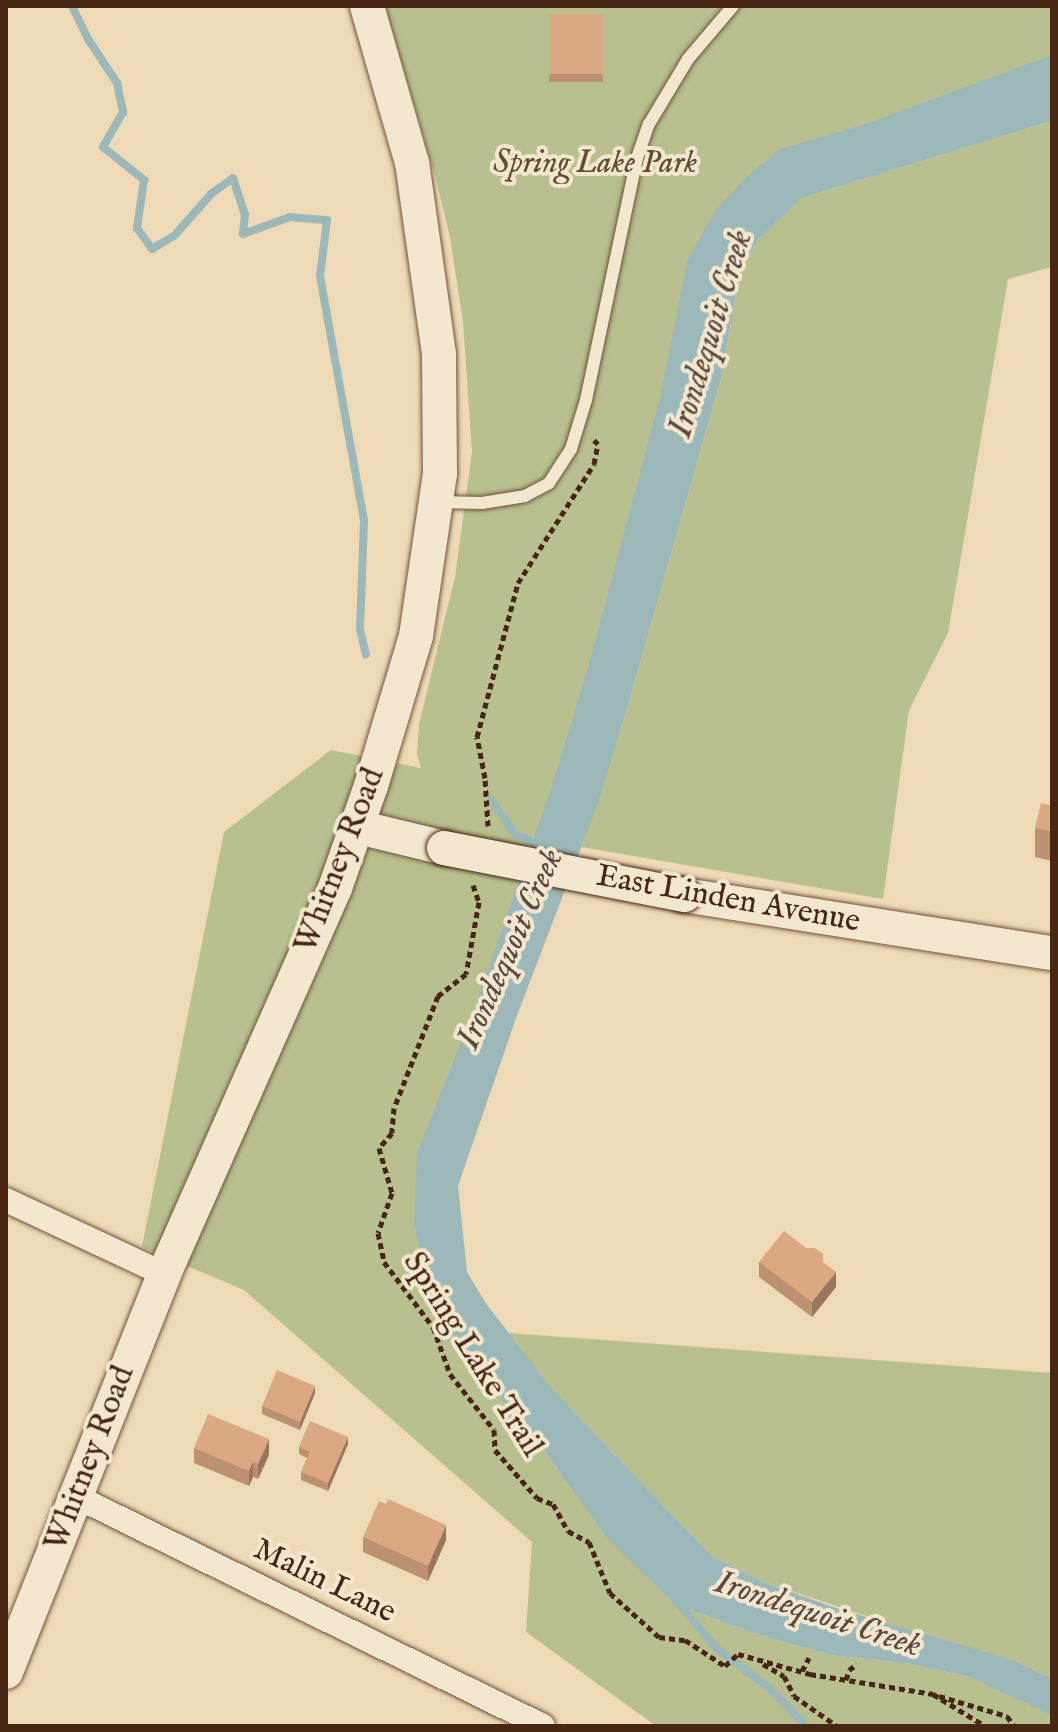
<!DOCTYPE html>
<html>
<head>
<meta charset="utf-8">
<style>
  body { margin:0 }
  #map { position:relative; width:1058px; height:1732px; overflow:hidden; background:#eedab7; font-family:"IM FELL English",serif }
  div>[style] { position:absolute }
  .green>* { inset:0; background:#b8c08f }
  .water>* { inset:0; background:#9db8b8 }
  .stream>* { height:8px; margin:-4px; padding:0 4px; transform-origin:4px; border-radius:4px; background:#9db8b8 }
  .path>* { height:5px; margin-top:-2.5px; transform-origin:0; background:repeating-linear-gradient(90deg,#472614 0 6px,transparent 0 10px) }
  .roads { filter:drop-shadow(0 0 2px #71533d) drop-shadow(0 0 2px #71533d) }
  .service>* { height:12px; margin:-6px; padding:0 6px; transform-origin:6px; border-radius:6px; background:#f4e7d0 }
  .minor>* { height:24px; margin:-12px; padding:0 12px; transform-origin:12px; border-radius:12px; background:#f4e7d0 }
  .secondary>* { height:34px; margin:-17px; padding:0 17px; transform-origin:17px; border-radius:17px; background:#f4e7d0 }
  .bridges { filter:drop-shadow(0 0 2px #472614) drop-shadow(0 0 2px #472614) }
  .secondary-bridge>* { height:34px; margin:-17px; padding:0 17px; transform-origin:17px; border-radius:17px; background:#f4e7d0 }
  .wall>* { inset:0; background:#bb9172 }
  .shaded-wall>* { inset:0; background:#99765c }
  .building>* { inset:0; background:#daa984 }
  span { translate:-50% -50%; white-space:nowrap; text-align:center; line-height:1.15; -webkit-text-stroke:8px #f4e7d0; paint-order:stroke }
  .park-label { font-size:32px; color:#634c33; font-style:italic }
  .street-label { font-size:32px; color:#472614 }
  .water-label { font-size:34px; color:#5c4a3d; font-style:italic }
  .frame { position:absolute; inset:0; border:8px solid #472614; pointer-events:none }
</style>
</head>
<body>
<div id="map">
  <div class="green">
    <div style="clip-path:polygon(385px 6px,1052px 6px,1052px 87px,739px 226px,429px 1222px,536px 1440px,606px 1535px,674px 1604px,753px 1633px,830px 1655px,911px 1664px,969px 1677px,1048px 1712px,1052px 1715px,1052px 1726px,656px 1726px,526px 1632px,532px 1542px,244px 1290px,142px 1247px,224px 832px,331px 750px,421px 768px,417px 754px,419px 724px,455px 577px,472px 452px,463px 322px,450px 237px,435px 175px)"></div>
    <div style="clip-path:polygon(1052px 121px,1052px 267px,1008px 279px,948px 633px,909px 710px,883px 899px,581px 847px,626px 712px,722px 375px,740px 270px,759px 239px,802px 198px)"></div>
    <div style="clip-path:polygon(507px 1333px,1052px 1373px,1052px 1679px,1016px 1661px,950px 1644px,764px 1582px,712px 1556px,553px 1390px)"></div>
  </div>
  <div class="water">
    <div style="clip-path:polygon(1052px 55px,1052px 121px,802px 198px,759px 239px,740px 270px,722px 375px,626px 712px,597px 806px,515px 1021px,458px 1186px,467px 1272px,487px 1305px,553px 1390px,712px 1556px,764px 1582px,833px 1607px,1016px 1661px,1052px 1679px,1052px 1715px,969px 1677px,911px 1664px,830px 1655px,753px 1633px,674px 1604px,605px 1535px,536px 1440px,460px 1350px,426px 1286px,414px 1223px,417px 1153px,474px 1010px,550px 792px,588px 668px,661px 394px,688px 259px,714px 213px,745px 178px,780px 149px,866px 124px)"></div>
  </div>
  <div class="stream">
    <div style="left:72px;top:6px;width:37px;rotate:64deg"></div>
    <div style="left:88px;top:39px;width:53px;rotate:56.6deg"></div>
    <div style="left:117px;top:83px;width:30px;rotate:78deg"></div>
    <div style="left:123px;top:112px;width:40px;rotate:119.7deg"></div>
    <div style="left:103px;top:147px;width:53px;rotate:38.8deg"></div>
    <div style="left:144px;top:180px;width:49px;rotate:98.3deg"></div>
    <div style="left:137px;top:228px;width:26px;rotate:54deg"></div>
    <div style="left:152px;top:249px;width:26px;rotate:-31deg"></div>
    <div style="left:174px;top:236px;width:56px;rotate:-48.6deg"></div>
    <div style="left:211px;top:194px;width:27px;rotate:-36deg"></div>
    <div style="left:233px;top:178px;width:38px;rotate:72deg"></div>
    <div style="left:245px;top:214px;width:20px;rotate:96deg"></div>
    <div style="left:243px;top:234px;width:50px;rotate:-19.9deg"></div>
    <div style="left:290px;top:217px;width:37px;rotate:5deg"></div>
    <div style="left:327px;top:220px;width:56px;rotate:97.1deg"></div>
    <div style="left:320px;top:276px;width:248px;rotate:79.8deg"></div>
    <div style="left:364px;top:520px;width:109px;rotate:92.1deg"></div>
    <div style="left:360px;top:629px;width:26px;rotate:77deg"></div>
    <div style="left:491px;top:800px;width:42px;rotate:54.8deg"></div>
    <div style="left:515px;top:834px;width:30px;rotate:24deg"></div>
    <div style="left:674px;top:1598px;width:67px;rotate:49.9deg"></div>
    <div style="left:717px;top:1649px;width:64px;rotate:36.7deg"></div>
    <div style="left:768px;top:1687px;width:54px;rotate:45.7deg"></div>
  </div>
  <div class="path">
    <div style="left:488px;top:826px;width:48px;rotate:-93.6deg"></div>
    <div style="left:485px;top:778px;width:42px;rotate:-101deg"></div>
    <div style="left:477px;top:737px;width:159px;rotate:-75.1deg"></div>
    <div style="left:518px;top:583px;width:141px;rotate:-57.4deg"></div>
    <div style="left:594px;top:464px;width:20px;rotate:-79deg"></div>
    <div style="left:598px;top:444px;width:7px;rotate:-135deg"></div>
    <div style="left:473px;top:885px;width:18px;rotate:71deg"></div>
    <div style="left:479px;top:902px;width:73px;rotate:100.2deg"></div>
    <div style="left:466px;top:974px;width:36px;rotate:142deg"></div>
    <div style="left:438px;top:996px;width:120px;rotate:111.4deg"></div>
    <div style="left:394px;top:1108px;width:25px;rotate:95deg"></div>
    <div style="left:392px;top:1133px;width:20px;rotate:131deg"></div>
    <div style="left:379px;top:1148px;width:47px;rotate:73.9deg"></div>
    <div style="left:392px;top:1193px;width:42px;rotate:109.3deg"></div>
    <div style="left:378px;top:1233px;width:30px;rotate:78deg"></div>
    <div style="left:384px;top:1262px;width:81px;rotate:53deg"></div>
    <div style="left:433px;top:1327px;width:50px;rotate:70.1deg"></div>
    <div style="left:450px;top:1374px;width:71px;rotate:51.8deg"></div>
    <div style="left:494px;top:1430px;width:20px;rotate:87deg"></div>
    <div style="left:495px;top:1450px;width:64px;rotate:48.8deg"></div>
    <div style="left:537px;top:1498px;width:17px;rotate:21deg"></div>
    <div style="left:553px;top:1504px;width:31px;rotate:61deg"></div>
    <div style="left:568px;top:1531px;width:24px;rotate:28deg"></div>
    <div style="left:589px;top:1542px;width:55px;rotate:67.6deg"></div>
    <div style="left:610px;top:1593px;width:66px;rotate:41.9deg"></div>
    <div style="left:659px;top:1637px;width:26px;rotate:7deg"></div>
    <div style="left:685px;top:1640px;width:48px;rotate:33deg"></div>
    <div style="left:725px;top:1666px;width:18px;rotate:-43deg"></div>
    <div style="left:738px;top:1654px;width:75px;rotate:15.5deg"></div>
    <div style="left:810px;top:1674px;width:125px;rotate:9.2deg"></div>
    <div style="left:933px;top:1694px;width:61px;rotate:31.6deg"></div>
    <div style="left:763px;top:1664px;width:24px;rotate:30deg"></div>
    <div style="left:784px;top:1676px;width:22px;rotate:63deg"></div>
    <div style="left:794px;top:1696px;width:52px;rotate:34.9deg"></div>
    <div style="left:802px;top:1671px;width:15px;rotate:-62deg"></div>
    <div style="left:846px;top:1680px;width:10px;rotate:-73deg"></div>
    <div style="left:849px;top:1670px;width:10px;rotate:-37deg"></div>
    <div style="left:939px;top:1696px;width:71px;rotate:16.4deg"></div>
    <div style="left:1007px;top:1716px;width:12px;rotate:55deg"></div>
  </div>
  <div class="roads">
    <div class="service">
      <div style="left:437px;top:502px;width:45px;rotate:1.3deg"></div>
      <div style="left:482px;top:503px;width:44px;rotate:-9.2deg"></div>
      <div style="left:525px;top:496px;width:27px;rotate:-28deg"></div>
      <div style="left:549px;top:483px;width:40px;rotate:-57.1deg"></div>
      <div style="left:571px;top:449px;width:51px;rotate:-73deg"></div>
      <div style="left:586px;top:400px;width:247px;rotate:-78.1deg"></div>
      <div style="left:637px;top:158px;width:36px;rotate:-71deg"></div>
      <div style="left:649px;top:124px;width:76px;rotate:-59deg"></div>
      <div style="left:688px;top:59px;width:70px;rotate:-49.7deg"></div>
    </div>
    <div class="minor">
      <div style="left:6px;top:1200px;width:174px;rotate:25.1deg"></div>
      <div style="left:77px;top:1497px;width:519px;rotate:26.17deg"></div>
    </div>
    <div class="secondary">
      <div style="left:358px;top:827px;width:89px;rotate:13.7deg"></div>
      <div style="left:684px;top:895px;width:373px;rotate:9deg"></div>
      <div style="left:6px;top:1672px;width:428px;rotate:-68.3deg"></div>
      <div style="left:164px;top:1274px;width:422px;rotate:-66.1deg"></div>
      <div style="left:335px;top:888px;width:108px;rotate:-70.6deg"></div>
      <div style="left:371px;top:786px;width:157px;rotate:-73.3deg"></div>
      <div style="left:416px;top:636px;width:164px;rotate:-81.6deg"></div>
      <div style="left:440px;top:474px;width:120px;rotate:-90.5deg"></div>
      <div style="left:439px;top:354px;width:193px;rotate:-98deg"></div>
      <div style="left:412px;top:163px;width:163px;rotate:-106deg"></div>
    </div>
  </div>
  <div class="bridges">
    <div class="secondary-bridge">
      <div style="left:444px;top:848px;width:245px;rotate:11.1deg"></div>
    </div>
  </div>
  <div class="wall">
    <div style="clip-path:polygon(549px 14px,603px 14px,603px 82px,549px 82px)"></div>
    <div style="clip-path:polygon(1052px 806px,1052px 861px,1035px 857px,1035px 828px)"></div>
    <div style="clip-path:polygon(759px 1262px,823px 1262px,836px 1287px,812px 1317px,759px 1277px)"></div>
    <div style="clip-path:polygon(315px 1393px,300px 1430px,262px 1414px,262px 1406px)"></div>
    <div style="clip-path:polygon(348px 1444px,328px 1491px,301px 1480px,301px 1472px,307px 1458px,299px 1454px,299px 1447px)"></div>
    <div style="clip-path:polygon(194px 1448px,269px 1455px,258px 1479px,253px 1477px,249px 1486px,194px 1463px)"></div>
    <div style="clip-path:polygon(363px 1537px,446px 1540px,428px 1581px,363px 1552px)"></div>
  </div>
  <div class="shaded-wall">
    <div style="clip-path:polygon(836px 1272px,836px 1287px,812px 1317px,812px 1302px)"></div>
    <div style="clip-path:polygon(315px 1386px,315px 1393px,300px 1430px,300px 1422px)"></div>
    <div style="clip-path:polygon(348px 1437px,348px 1444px,328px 1491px,328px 1483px)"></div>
    <div style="clip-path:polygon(269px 1439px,269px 1455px,258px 1479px,258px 1464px)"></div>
    <div style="clip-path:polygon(253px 1462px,253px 1477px,249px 1486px,249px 1471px)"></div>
    <div style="clip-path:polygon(446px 1525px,446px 1540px,428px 1581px,428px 1566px)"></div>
  </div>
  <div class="building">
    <div style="clip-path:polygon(549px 14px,603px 14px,603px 74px,549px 74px)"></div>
    <div style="clip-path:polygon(1041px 803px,1052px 806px,1052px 832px,1035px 828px)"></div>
    <div style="clip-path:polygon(784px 1231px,806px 1248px,815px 1248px,823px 1254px,823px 1262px,836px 1272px,812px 1302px,759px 1262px)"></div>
    <div style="clip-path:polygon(277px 1370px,315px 1386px,300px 1422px,262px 1406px)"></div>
    <div style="clip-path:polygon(208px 1414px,269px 1439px,258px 1464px,253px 1462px,249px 1471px,194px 1448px)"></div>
    <div style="clip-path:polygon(310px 1421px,348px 1437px,328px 1483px,301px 1472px,310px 1452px,299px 1447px)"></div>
    <div style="clip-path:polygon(388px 1499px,446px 1525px,428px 1566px,363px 1537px,379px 1501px,386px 1504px)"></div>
  </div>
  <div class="park-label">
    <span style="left:595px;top:164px">Spring Lake Park</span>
  </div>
  <div class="street-label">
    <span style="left:341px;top:861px;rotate:-69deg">Whitney Road</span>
    <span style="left:728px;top:900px;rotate:10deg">East Linden Avenue</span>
    <span style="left:472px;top:1355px;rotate:58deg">Spring Lake Trail</span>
    <span style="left:91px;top:1459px;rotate:-69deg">Whitney Road</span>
    <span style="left:324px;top:1582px;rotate:26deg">Malin Lane</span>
  </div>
  <div class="water-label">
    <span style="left:711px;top:334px;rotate:-73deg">Irondequoit Creek</span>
    <span style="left:510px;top:949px;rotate:-66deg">Irondequoit Creek</span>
    <span style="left:818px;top:1614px;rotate:18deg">Irondequoit Creek</span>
  </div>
  <div class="frame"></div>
</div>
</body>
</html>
